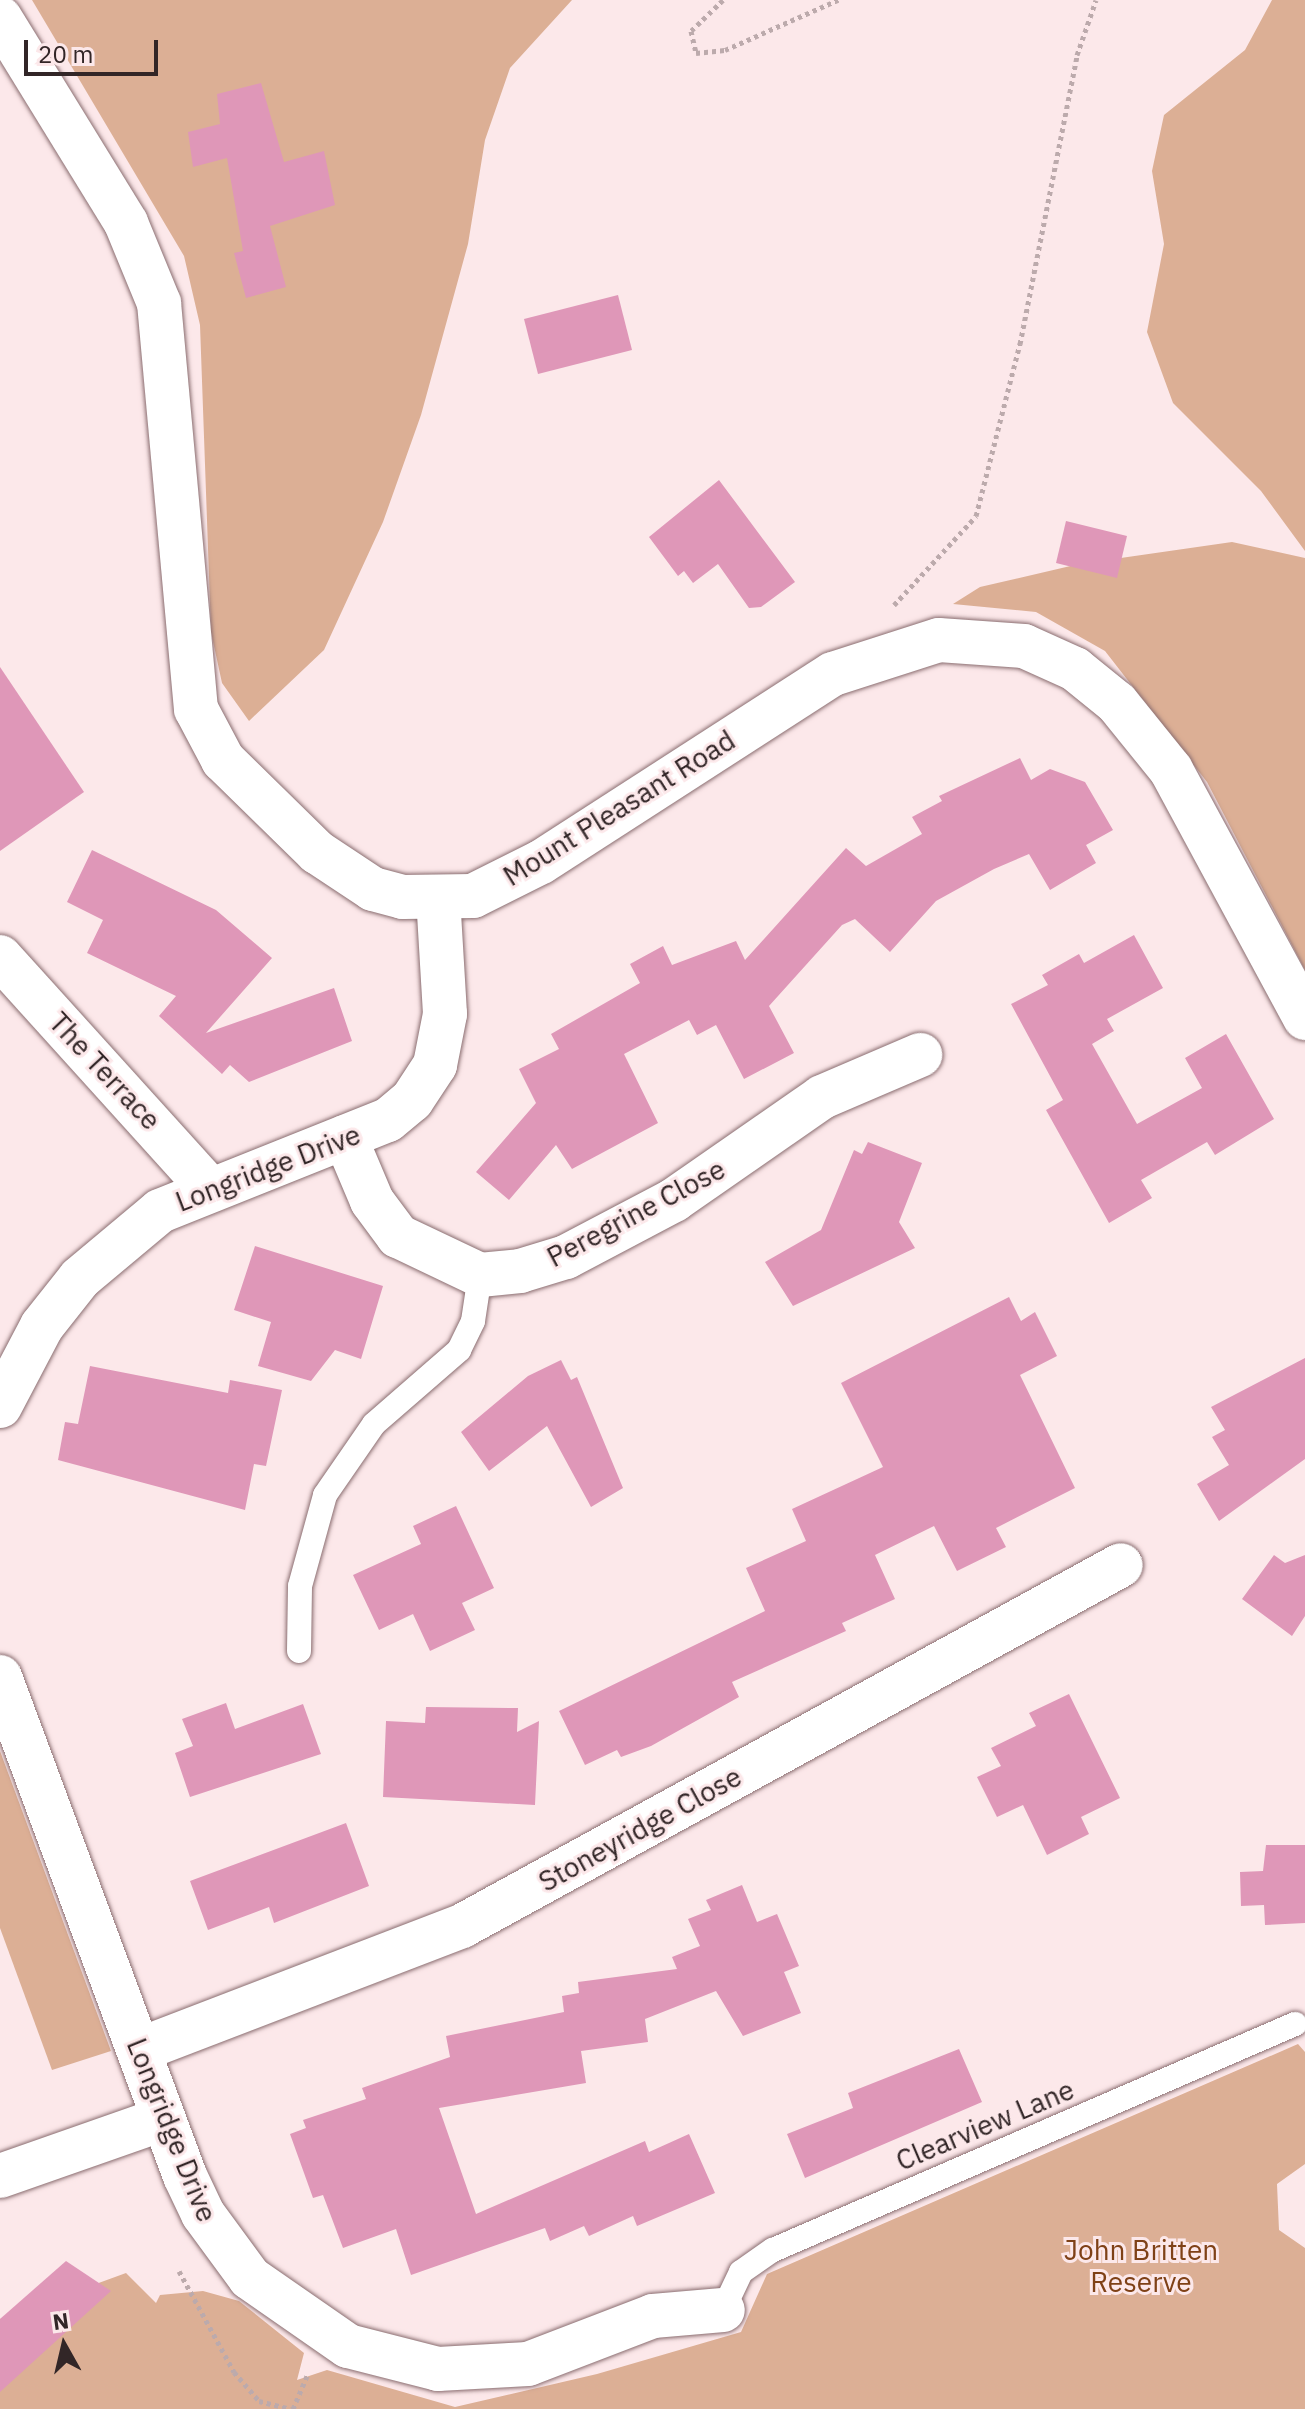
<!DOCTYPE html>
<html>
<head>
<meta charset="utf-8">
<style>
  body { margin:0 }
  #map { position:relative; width:1305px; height:2409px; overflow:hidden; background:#fce8ea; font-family:"IBM Plex Sans",sans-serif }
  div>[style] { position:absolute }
  .green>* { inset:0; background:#dcaf95 }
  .building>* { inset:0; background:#df97b8 }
  .path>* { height:5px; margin-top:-2.5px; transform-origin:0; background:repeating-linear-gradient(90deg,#bcaaac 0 4px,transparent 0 8px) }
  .roads { filter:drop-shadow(0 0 2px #8a6d70) drop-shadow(0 0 2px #8a6d70) }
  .service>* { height:24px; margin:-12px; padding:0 12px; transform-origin:12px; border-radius:12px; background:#fff }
  .minor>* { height:44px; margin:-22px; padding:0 22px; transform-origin:22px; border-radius:22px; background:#fff }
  span { translate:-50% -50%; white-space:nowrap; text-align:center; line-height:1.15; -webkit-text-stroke:6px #fce8ea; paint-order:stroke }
  .street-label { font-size:28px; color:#322627 }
  .park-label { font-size:28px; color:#7f4117 }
  .north { position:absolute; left:24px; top:2305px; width:80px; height:80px; -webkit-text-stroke:6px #fce8ea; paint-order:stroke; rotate:352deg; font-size:22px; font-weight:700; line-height:32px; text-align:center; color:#322627 }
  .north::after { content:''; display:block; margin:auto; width:28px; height:36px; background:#322627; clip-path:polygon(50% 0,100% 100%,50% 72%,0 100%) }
  .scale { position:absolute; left:24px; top:40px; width:134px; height:36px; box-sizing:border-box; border:4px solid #322627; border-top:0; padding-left:10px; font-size:24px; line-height:28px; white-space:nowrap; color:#322627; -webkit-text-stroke:6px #fce8ea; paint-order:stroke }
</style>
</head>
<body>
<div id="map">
  <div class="green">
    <div style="clip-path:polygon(32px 0,572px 0,510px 68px,485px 140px,468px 244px,421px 415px,383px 522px,324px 650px,249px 721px,222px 683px,211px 632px,200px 325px,184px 256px)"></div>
    <div style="clip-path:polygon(1272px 0,1305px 0,1305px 551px,1261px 491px,1173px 403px,1147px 332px,1164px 244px,1152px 171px,1164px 115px,1245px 50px)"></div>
    <div style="clip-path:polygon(1232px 542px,1305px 558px,1305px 970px,1207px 782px,1105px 651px,1036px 612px,953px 604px,980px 587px,1079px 564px)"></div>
    <div style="clip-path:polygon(0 1751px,111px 2051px,52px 2070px,0 1928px)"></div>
    <div style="clip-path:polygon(1298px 2044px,1305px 2052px,1305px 2164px,1277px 2184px,1279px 2230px,1305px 2248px,1305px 2409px,0 2409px,0 2319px,126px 2273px,156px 2303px,160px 2295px,203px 2291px,239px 2301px,304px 2353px,297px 2380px,327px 2370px,455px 2407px,597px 2374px,741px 2332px,767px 2274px)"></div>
  </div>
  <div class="building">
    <div style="clip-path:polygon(261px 83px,284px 162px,324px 151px,335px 205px,270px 226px,286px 287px,246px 298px,234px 253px,243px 251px,227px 158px,193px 167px,188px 132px,220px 124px,217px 94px)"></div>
    <div style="clip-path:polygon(618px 295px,632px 350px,538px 374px,524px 319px)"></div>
    <div style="clip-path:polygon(719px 480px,795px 582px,761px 607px,749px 608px,718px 564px,693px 583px,684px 571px,678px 576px,649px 537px)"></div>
    <div style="clip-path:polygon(1066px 521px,1127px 536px,1117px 578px,1056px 563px)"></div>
    <div style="clip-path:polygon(0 667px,84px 792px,0 851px)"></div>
    <div style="clip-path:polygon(1020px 758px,1031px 780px,1050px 769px,1085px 782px,1113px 830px,1086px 845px,1096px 863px,1050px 890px,1029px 854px,994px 869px,936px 901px,890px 952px,855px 919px,842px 925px,769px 1006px,794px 1053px,744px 1079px,716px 1025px,697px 1035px,689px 1020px,624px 1054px,658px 1123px,572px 1169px,556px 1145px,509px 1200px,476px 1172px,536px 1103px,519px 1069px,559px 1049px,551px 1034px,640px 983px,630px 964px,663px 946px,672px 965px,736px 941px,745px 960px,846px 848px,866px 866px,922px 834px,912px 817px,942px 801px,939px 796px)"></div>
    <div style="clip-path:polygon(92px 850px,216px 910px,272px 958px,206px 1033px,334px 988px,352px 1041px,249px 1082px,230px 1065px,222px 1074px,159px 1016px,176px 996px,87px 953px,103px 920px,67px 902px)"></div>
    <div style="clip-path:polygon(1134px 935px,1163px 988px,1107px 1019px,1114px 1031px,1092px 1044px,1137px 1124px,1202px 1088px,1185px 1058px,1226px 1034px,1274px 1119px,1215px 1155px,1207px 1142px,1141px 1180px,1152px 1198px,1109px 1223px,1046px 1110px,1063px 1100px,1011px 1004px,1048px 985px,1042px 975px,1079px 954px,1084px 963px)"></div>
    <div style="clip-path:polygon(868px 1142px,922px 1163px,899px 1222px,915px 1248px,793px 1306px,765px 1262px,821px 1230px,854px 1150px,862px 1154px)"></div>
    <div style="clip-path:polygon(255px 1246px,383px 1286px,361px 1359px,335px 1350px,311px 1381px,258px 1366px,271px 1322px,234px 1310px)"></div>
    <div style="clip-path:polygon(1009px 1297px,1021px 1321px,1035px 1312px,1057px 1356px,1020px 1375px,1075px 1488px,996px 1528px,1006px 1547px,957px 1571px,934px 1526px,875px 1555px,895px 1599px,842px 1623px,846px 1631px,732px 1682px,739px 1697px,651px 1746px,621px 1757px,617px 1750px,585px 1765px,559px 1711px,765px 1611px,746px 1568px,806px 1541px,792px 1509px,883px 1467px,841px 1383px)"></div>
    <div style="clip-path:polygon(1305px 1358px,1305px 1459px,1219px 1521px,1197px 1484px,1229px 1465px,1212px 1437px,1225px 1430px,1211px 1407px)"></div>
    <div style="clip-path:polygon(561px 1360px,571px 1380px,577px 1377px,623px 1488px,591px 1507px,547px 1426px,489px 1471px,461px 1432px,528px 1376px)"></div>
    <div style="clip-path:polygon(90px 1366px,228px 1393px,230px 1380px,282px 1390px,266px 1466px,254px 1464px,245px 1510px,58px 1460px,65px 1422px,78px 1424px)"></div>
    <div style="clip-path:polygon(456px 1506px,494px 1588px,462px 1603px,475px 1630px,430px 1651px,413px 1614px,379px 1630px,353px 1575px,421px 1544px,413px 1526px)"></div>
    <div style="clip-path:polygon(1274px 1555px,1285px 1563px,1305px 1555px,1305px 1616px,1292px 1636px,1242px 1599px)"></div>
    <div style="clip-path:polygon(1069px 1694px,1120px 1798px,1081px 1817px,1089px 1834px,1047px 1855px,1023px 1805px,997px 1817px,977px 1777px,1001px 1766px,991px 1748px,1036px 1726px,1029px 1713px)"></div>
    <div style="clip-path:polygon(226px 1703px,235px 1729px,303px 1704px,321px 1754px,190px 1797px,175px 1753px,193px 1746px,182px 1719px)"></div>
    <div style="clip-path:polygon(426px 1707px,518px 1708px,517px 1732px,539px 1721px,535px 1805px,383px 1797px,386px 1721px,425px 1723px)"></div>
    <div style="clip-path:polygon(346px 1823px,369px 1886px,274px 1923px,269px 1907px,208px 1930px,190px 1881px)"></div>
    <div style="clip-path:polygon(1266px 1845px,1305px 1845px,1305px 1923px,1265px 1925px,1264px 1905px,1241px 1906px,1240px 1872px,1263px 1871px)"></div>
    <div style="clip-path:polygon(742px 1885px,757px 1922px,777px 1914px,799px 1966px,784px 1972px,801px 2013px,743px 2036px,716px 1991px,645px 2019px,648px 2042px,581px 2051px,586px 2083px,439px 2108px,476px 2214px,645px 2141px,649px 2152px,689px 2134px,715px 2193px,637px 2226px,633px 2216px,589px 2236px,584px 2226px,550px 2241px,545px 2228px,411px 2275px,396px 2229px,343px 2248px,323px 2195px,313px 2198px,290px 2134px,306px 2128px,303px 2120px,366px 2099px,362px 2088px,450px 2057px,446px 2036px,564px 2012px,562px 1996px,579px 1993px,578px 1982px,677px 1969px,672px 1957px,700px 1946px,688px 1919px,711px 1910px,706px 1900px)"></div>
    <div style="clip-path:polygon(959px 2049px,982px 2102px,805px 2178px,787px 2134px,853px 2108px,848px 2093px)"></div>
    <div style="clip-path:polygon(66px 2261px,111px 2291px,0 2392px,0 2319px)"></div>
  </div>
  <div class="path">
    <div style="left:723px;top:0;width:45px;rotate:135.9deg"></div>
    <div style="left:691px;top:31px;width:23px;rotate:77deg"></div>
    <div style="left:696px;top:53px;width:29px;rotate:-6deg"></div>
    <div style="left:725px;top:50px;width:124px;rotate:-23.9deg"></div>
    <div style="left:894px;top:605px;width:121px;rotate:-47.3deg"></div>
    <div style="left:976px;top:516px;width:178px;rotate:-75.7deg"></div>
    <div style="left:1020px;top:344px;width:295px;rotate:-78.8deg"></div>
    <div style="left:1077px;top:55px;width:58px;rotate:-70.9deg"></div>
    <div style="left:179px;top:2271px;width:115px;rotate:61.4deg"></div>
    <div style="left:234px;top:2372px;width:38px;rotate:49deg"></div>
    <div style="left:259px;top:2401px;width:32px;rotate:14deg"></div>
    <div style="left:293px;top:2409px;width:39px;rotate:-67deg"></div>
  </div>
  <div class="roads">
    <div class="service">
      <div style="left:299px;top:1651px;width:65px;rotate:-89.1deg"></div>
      <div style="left:300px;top:1586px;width:94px;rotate:-74.6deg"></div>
      <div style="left:325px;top:1495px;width:86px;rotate:-55.4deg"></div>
      <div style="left:374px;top:1424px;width:113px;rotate:-41deg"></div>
      <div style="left:459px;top:1350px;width:32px;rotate:-64deg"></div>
      <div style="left:473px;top:1321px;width:47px;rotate:-81.3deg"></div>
      <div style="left:723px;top:2310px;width:42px;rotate:-64.7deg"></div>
      <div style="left:741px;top:2272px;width:39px;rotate:-35deg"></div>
      <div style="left:773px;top:2250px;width:569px;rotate:-23.41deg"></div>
    </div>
    <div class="minor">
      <div style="left:0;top:18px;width:241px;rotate:58.4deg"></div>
      <div style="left:126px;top:223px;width:87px;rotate:67.6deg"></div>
      <div style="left:159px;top:303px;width:408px;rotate:84.8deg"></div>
      <div style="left:196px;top:709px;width:58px;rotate:62.1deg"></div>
      <div style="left:223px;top:760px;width:132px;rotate:44.4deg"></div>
      <div style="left:317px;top:852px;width:67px;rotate:33.5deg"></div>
      <div style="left:373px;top:889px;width:31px;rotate:15deg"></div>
      <div style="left:403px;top:897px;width:70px;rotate:-0.8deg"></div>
      <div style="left:473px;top:896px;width:76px;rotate:-26.6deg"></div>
      <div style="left:541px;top:862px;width:347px;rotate:-32.8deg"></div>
      <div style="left:833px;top:674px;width:111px;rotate:-17.8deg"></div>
      <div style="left:939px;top:640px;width:85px;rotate:4deg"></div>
      <div style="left:1024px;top:646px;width:56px;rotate:24.3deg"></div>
      <div style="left:1075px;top:669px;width:54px;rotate:39deg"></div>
      <div style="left:1117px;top:703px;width:86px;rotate:51.1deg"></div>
      <div style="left:1171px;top:770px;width:282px;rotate:61.6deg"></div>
      <div style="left:0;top:957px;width:309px;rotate:47.9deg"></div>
      <div style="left:345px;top:1137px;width:69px;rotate:67.1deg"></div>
      <div style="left:372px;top:1201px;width:44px;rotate:53.4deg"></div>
      <div style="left:398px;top:1236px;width:91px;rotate:25.4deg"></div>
      <div style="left:480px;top:1275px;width:40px;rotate:-5.7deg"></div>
      <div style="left:520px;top:1271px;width:48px;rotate:-16.9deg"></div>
      <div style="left:566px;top:1257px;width:122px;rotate:-27.8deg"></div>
      <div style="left:674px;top:1200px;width:180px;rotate:-34.8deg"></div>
      <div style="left:822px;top:1097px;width:107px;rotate:-23.2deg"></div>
      <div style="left:0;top:1406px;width:90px;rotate:-62.3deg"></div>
      <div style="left:42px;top:1326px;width:61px;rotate:-51.6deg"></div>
      <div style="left:80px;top:1278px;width:104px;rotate:-39.9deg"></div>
      <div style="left:160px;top:1211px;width:245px;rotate:-21.8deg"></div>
      <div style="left:388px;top:1120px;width:31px;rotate:-40deg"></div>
      <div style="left:412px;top:1100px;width:42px;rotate:-56.7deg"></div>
      <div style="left:435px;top:1065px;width:52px;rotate:-78.9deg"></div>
      <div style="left:445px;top:1014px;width:117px;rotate:-93.4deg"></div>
      <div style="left:0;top:1677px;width:532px;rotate:69.66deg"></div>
      <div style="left:185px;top:2176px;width:42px;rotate:64.7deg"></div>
      <div style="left:203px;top:2214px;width:79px;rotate:53.7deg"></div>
      <div style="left:250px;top:2278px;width:119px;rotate:34.8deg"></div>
      <div style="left:348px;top:2346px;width:93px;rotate:14.3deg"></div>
      <div style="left:438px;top:2369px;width:90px;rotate:-3.2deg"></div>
      <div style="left:528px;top:2364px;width:134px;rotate:-21deg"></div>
      <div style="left:653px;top:2316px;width:70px;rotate:-4.9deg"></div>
      <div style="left:139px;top:2050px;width:346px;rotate:-21deg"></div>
      <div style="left:462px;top:1926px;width:751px;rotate:-28.71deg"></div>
      <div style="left:0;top:2176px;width:173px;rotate:-19.3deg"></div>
    </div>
  </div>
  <div class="street-label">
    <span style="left:619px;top:808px;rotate:-32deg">Mount Pleasant Road</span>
    <span style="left:105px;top:1071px;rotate:47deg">The Terrace</span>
    <span style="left:268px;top:1168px;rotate:-21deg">Longridge Drive</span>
    <span style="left:636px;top:1213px;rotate:-28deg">Peregrine Close</span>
    <span style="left:640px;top:1829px;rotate:-29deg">Stoneyridge Close</span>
    <span style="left:985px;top:2125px;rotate:-23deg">Clearview Lane</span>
    <span style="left:172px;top:2130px;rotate:68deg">Longridge Drive</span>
  </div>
  <div class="park-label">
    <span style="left:1141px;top:2266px">John Britten<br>Reserve</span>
  </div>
  <div class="north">N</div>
  <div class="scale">20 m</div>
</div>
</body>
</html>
